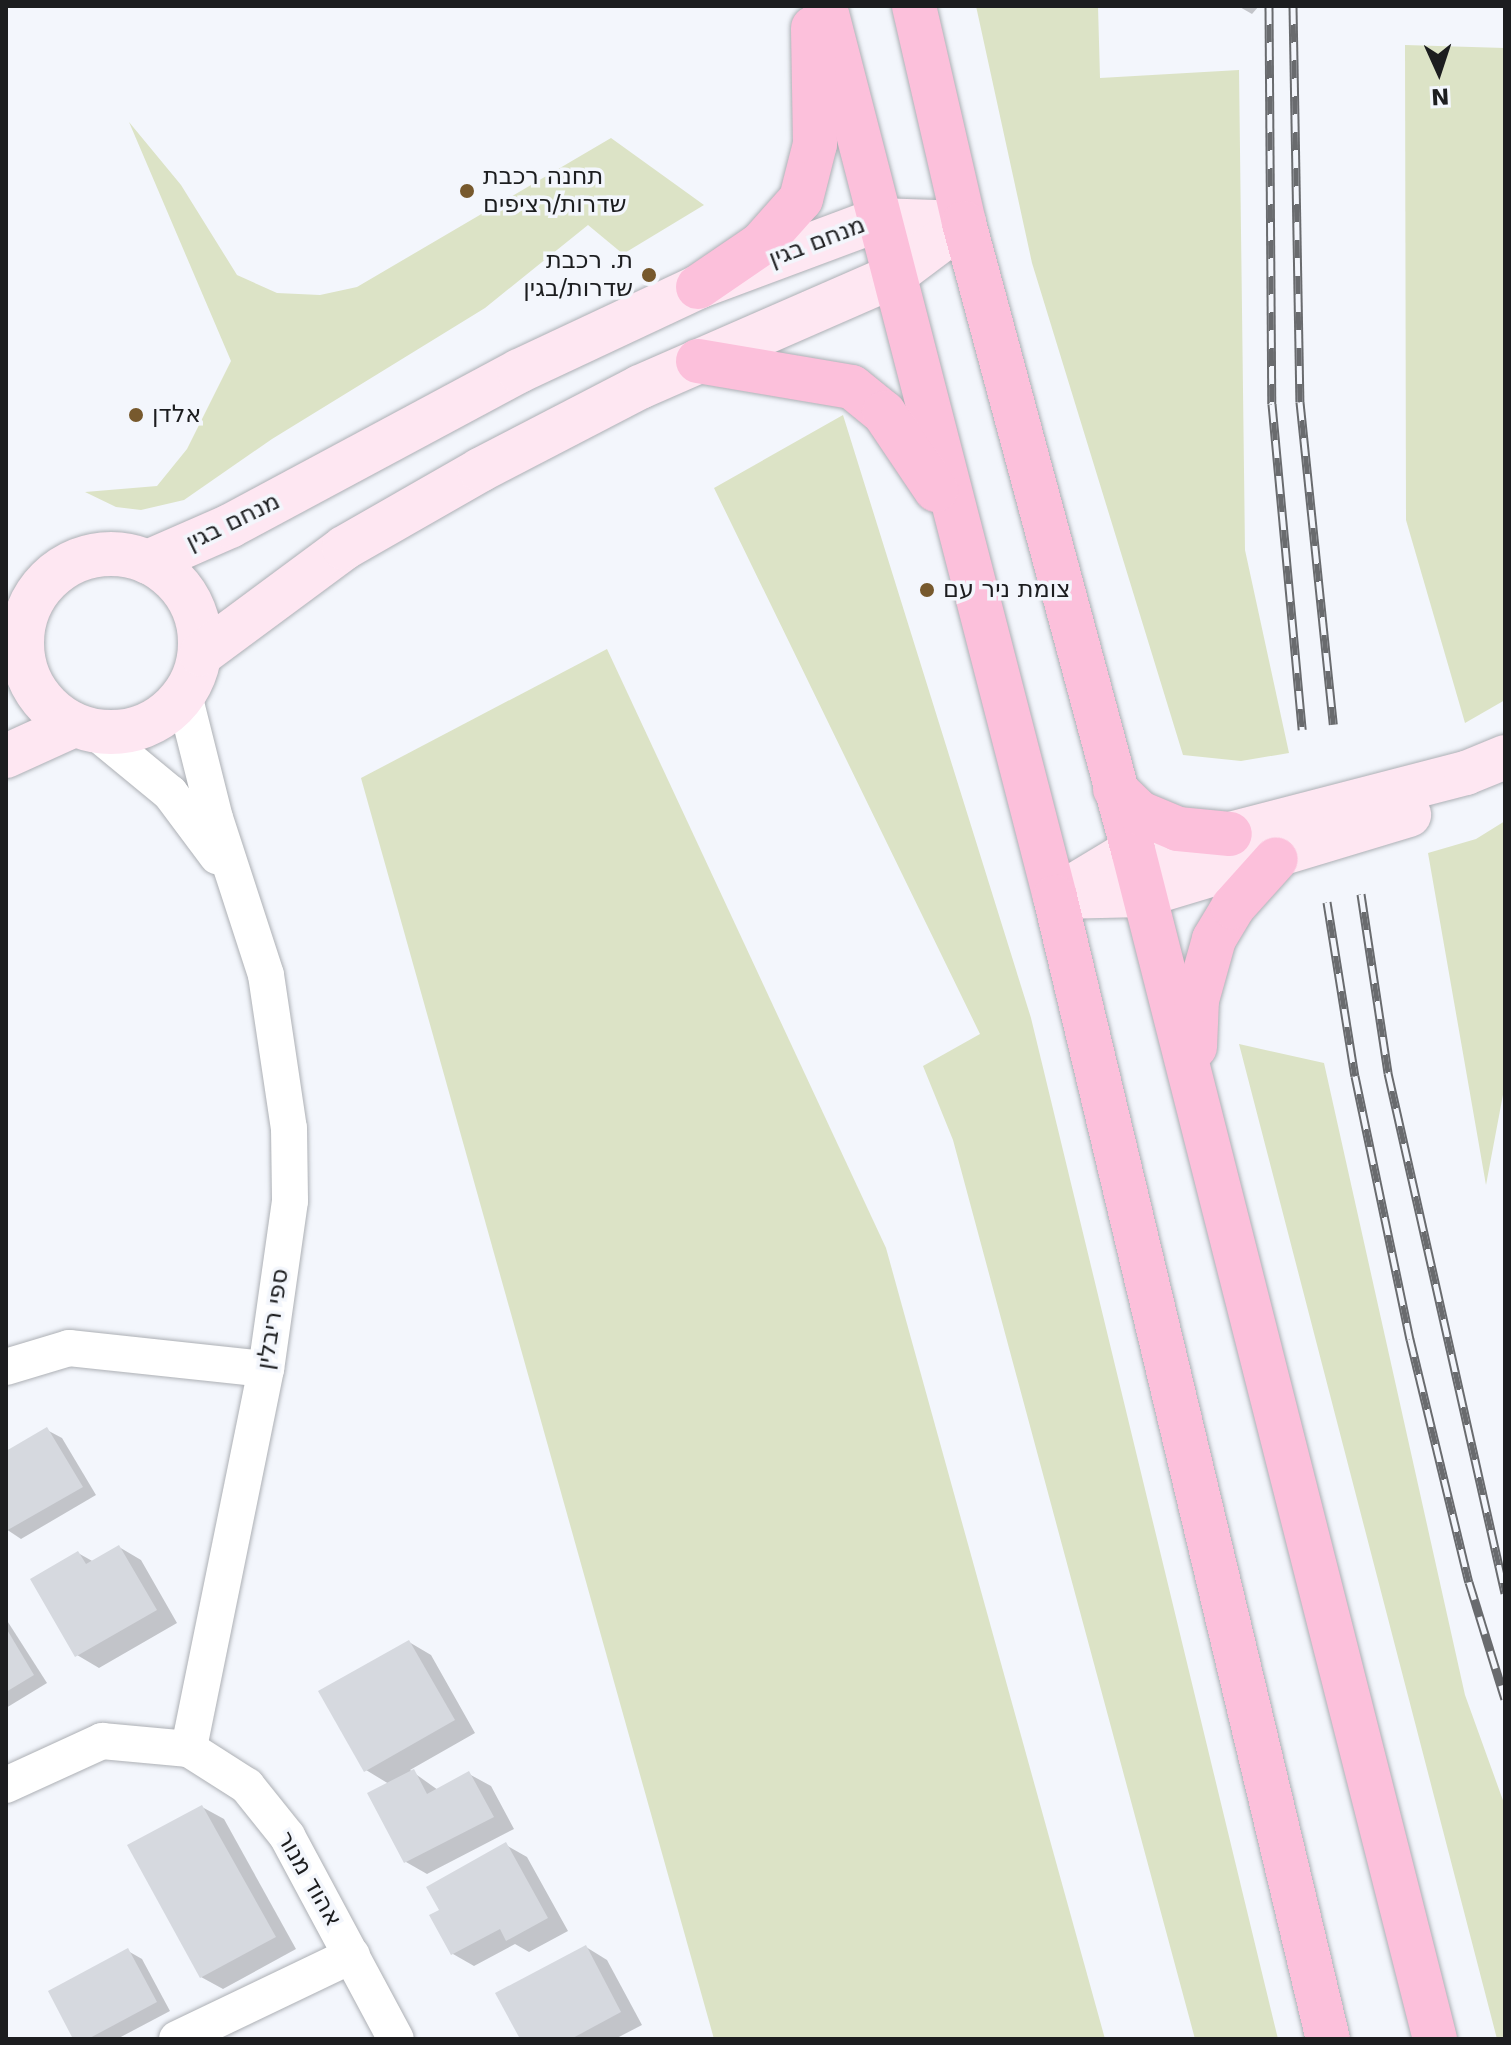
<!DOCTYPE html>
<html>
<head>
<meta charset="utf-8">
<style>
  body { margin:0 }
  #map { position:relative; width:1511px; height:2045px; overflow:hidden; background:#f3f6fc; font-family:"DejaVu Sans","Noto Sans Hebrew",sans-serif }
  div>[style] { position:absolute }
  .green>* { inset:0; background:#dce3c6 }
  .shadow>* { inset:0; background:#0003 }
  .building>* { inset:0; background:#d6d9df }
  .roads { filter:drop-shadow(0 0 2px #adb0b5) drop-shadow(0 0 2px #adb0b5) }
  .minor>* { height:36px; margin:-18px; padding:0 18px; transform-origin:18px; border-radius:18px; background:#fff }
  .secondary>* { height:44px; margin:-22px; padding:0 22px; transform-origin:22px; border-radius:22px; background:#fee7f2 }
  .secondary>.ring { margin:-22px; padding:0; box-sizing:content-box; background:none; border:44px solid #fee7f2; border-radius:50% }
  .trunk>* { height:44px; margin:-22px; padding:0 22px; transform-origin:22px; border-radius:22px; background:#fcc0db }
  .rail>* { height:9px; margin-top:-4.5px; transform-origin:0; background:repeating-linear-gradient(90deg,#f3f6fc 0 18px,#696b6e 0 36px); box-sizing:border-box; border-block:2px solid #696b6e }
  .dots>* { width:22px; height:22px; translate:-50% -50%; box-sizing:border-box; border:4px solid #f3f6fc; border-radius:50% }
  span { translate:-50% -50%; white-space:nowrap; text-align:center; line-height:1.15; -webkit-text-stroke:7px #f3f6fc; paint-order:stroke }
  .poi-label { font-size:24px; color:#1c1d1f }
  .left { translate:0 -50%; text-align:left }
  .right { translate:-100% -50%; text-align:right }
  .street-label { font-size:24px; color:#1c1d1f }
  .frame { position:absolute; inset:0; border:8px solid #1c1d1f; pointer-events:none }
  .north { position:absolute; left:1399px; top:32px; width:80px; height:80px; -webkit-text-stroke:6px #f3f6fc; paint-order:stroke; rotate:177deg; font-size:22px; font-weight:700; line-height:32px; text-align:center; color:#1c1d1f }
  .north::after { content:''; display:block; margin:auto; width:28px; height:36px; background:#1c1d1f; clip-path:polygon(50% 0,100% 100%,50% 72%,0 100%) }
</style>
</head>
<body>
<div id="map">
  <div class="green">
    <div style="clip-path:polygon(976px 6px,1098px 6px,1100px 78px,1239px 70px,1245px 550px,1289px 753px,1241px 761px,1183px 755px,1032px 263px)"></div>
    <div style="clip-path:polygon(1405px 45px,1505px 48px,1505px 700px,1465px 723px,1406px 520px)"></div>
    <div style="clip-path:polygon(129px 122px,181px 185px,237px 275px,277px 293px,320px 295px,357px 287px,611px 138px,704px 205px,623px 254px,588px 225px,485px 308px,272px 439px,184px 500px,141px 510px,116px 507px,85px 492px,157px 486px,187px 449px,231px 361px)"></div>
    <div style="clip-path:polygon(843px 415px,1031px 1018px,1278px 2039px,1195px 2039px,953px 1140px,923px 1066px,980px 1034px,714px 488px)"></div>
    <div style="clip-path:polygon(607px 649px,886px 1248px,1105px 2039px,714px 2039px,361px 778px)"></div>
    <div style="clip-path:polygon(1505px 821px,1505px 1084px,1486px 1185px,1428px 853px,1476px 839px)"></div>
    <div style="clip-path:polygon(1239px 1044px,1324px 1063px,1465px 1695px,1505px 1806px,1505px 2039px,1497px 2039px)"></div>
  </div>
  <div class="shadow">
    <div style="clip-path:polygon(1238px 6px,1259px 6px,1252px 14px)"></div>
    <div style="clip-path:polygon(47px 1430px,62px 1438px,96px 1495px,21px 1539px,6px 1529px,6px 1454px)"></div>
    <div style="clip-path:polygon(119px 1547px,141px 1560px,177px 1623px,99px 1668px,77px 1655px,78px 1553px,94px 1562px)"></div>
    <div style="clip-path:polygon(6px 1619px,47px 1683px,6px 1708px)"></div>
    <div style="clip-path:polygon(409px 1642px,431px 1655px,475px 1733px,410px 1770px,438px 1790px,469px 1774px,491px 1786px,514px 1829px,427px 1874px,406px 1862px,389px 1784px,366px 1770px)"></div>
    <div style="clip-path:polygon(202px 1807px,224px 1819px,296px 1949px,223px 1989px,201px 1977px)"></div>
    <div style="clip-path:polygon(506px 1845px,527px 1857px,568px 1931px,529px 1952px,515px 1944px,474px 1966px,453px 1954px,441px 1911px)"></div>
    <div style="clip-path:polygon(586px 1947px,607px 1960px,642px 2025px,615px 2039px,522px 2039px)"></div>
    <div style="clip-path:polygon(128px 1951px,142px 1959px,170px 2011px,117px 2039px,75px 2039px)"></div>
  </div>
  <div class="building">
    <div style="clip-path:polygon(47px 1427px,83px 1487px,6px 1531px,6px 1451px)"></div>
    <div style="clip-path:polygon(119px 1545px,157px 1610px,75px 1657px,30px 1579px,78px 1551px,86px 1564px)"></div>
    <div style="clip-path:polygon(6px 1628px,34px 1675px,6px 1692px)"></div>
    <div style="clip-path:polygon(409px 1640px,455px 1720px,364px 1772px,318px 1691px)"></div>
    <div style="clip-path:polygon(414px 1769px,427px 1794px,469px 1771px,494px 1817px,404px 1863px,367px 1793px)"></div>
    <div style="clip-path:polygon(202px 1805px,276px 1937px,200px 1978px,127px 1845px)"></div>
    <div style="clip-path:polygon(506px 1842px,548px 1918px,506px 1941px,500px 1929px,451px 1955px,429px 1915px,439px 1910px,426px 1887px)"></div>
    <div style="clip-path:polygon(586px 1945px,621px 2012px,571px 2039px,520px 2039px,495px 1993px)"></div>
    <div style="clip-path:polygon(128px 1948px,157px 2002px,88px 2039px,73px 2039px,48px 1991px)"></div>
  </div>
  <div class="roads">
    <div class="minor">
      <div style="left:184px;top:695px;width:127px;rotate:75.9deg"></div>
      <div style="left:215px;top:818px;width:165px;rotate:72deg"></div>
      <div style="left:266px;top:975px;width:155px;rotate:81.5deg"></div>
      <div style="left:289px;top:1128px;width:73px;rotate:89.2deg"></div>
      <div style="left:290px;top:1201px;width:170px;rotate:98.1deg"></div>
      <div style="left:266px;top:1369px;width:388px;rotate:101.5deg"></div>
      <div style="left:96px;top:732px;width:96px;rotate:39.5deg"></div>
      <div style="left:170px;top:793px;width:79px;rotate:53.3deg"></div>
      <div style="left:6px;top:1367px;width:66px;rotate:-16.8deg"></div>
      <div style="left:69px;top:1348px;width:198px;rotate:6.1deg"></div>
      <div style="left:6px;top:1785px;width:106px;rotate:-24.6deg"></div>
      <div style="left:102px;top:1741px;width:87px;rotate:5.3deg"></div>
      <div style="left:189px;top:1749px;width:69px;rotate:32.5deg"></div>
      <div style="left:247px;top:1786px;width:64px;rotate:51.3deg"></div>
      <div style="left:287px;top:1836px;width:230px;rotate:61.8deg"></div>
      <div style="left:177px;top:2039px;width:194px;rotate:-25.6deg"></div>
    </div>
    <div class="secondary">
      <div class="ring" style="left:22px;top:554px;width:134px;height:134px"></div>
      <div style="left:148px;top:562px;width:90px;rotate:-23.7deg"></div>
      <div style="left:230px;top:526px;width:328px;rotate:-28.2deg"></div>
      <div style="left:519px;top:371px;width:198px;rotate:-25.1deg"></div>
      <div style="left:698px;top:287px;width:191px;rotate:-20.5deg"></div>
      <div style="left:877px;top:220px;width:87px;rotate:2deg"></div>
      <div style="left:201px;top:654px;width:178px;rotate:-36.5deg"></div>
      <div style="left:344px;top:548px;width:157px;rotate:-29.8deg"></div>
      <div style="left:480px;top:470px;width:180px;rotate:-27.4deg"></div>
      <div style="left:640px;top:387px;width:275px;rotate:-23.6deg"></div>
      <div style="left:892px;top:277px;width:90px;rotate:-36.9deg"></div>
      <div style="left:6px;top:756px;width:75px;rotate:-24.5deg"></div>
      <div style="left:1055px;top:897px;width:91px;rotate:-31.1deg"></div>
      <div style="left:1133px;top:850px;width:98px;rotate:-9.4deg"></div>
      <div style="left:1230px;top:834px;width:244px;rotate:-14.5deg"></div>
      <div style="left:1466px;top:773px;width:42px;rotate:-22.3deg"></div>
      <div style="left:1058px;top:897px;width:86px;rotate:-1.3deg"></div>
      <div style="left:1144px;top:895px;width:277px;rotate:-16.8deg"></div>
    </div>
    <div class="trunk">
      <div style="left:825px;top:6px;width:920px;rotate:75.53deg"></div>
      <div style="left:1055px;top:897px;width:1174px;rotate:76.56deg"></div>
      <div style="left:914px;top:6px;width:223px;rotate:77deg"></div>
      <div style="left:964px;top:223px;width:649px;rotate:74.92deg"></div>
      <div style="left:1133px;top:850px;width:1227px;rotate:75.75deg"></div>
      <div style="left:698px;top:287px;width:76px;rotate:-34.3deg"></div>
      <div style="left:761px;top:244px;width:60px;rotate:-48.4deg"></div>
      <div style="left:801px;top:199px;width:57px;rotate:-75.7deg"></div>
      <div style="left:815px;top:144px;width:116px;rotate:-91deg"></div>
      <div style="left:698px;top:361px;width:156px;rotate:9.6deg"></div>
      <div style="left:852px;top:387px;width:41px;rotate:39.1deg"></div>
      <div style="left:884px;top:413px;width:93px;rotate:56deg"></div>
      <div style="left:1115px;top:789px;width:35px;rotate:44deg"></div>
      <div style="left:1140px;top:813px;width:41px;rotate:22.8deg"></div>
      <div style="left:1178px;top:829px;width:52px;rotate:5.5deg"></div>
      <div style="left:1195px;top:1047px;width:47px;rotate:-87.6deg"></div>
      <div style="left:1197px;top:1000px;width:63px;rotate:-74.4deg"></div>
      <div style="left:1214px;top:939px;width:37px;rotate:-59deg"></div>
      <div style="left:1233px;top:907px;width:64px;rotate:-48.1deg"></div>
    </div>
  </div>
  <div class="rail">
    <div style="left:1269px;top:6px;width:398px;rotate:89.6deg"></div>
    <div style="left:1272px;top:404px;width:327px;rotate:84.7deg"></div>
    <div style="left:1293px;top:6px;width:396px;rotate:89deg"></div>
    <div style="left:1300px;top:402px;width:324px;rotate:84.1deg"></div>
    <div style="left:1361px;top:894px;width:181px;rotate:81.4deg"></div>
    <div style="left:1388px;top:1073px;width:533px;rotate:77.32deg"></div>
    <div style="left:1327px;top:902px;width:176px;rotate:80.9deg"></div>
    <div style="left:1355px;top:1076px;width:269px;rotate:78.2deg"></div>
    <div style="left:1410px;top:1339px;width:250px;rotate:76.4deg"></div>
    <div style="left:1469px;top:1582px;width:122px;rotate:72.9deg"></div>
  </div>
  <div class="dots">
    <div style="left:467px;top:191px;background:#77592d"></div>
    <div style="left:649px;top:275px;background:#77592d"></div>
    <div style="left:136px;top:415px;background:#77592d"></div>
    <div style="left:927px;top:590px;background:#77592d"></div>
  </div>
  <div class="poi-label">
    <span class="left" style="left:483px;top:191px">תחנה רכבת<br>שדרות/רציפים</span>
    <span class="right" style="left:633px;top:275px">ת. רכבת<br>שדרות/בגין</span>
    <span class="left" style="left:152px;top:415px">אלדן</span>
    <span class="left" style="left:943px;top:590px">צומת ניר עם</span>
  </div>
  <div class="street-label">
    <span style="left:817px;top:242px;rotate:-21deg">מנחם בגין</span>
    <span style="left:233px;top:522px;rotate:-26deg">מנחם בגין</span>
    <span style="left:273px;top:1319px;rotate:-81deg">ספי ריבלין</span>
    <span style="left:309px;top:1879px;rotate:60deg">אהוד מנור</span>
  </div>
  <div class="frame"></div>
  <div class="north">N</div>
</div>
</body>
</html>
